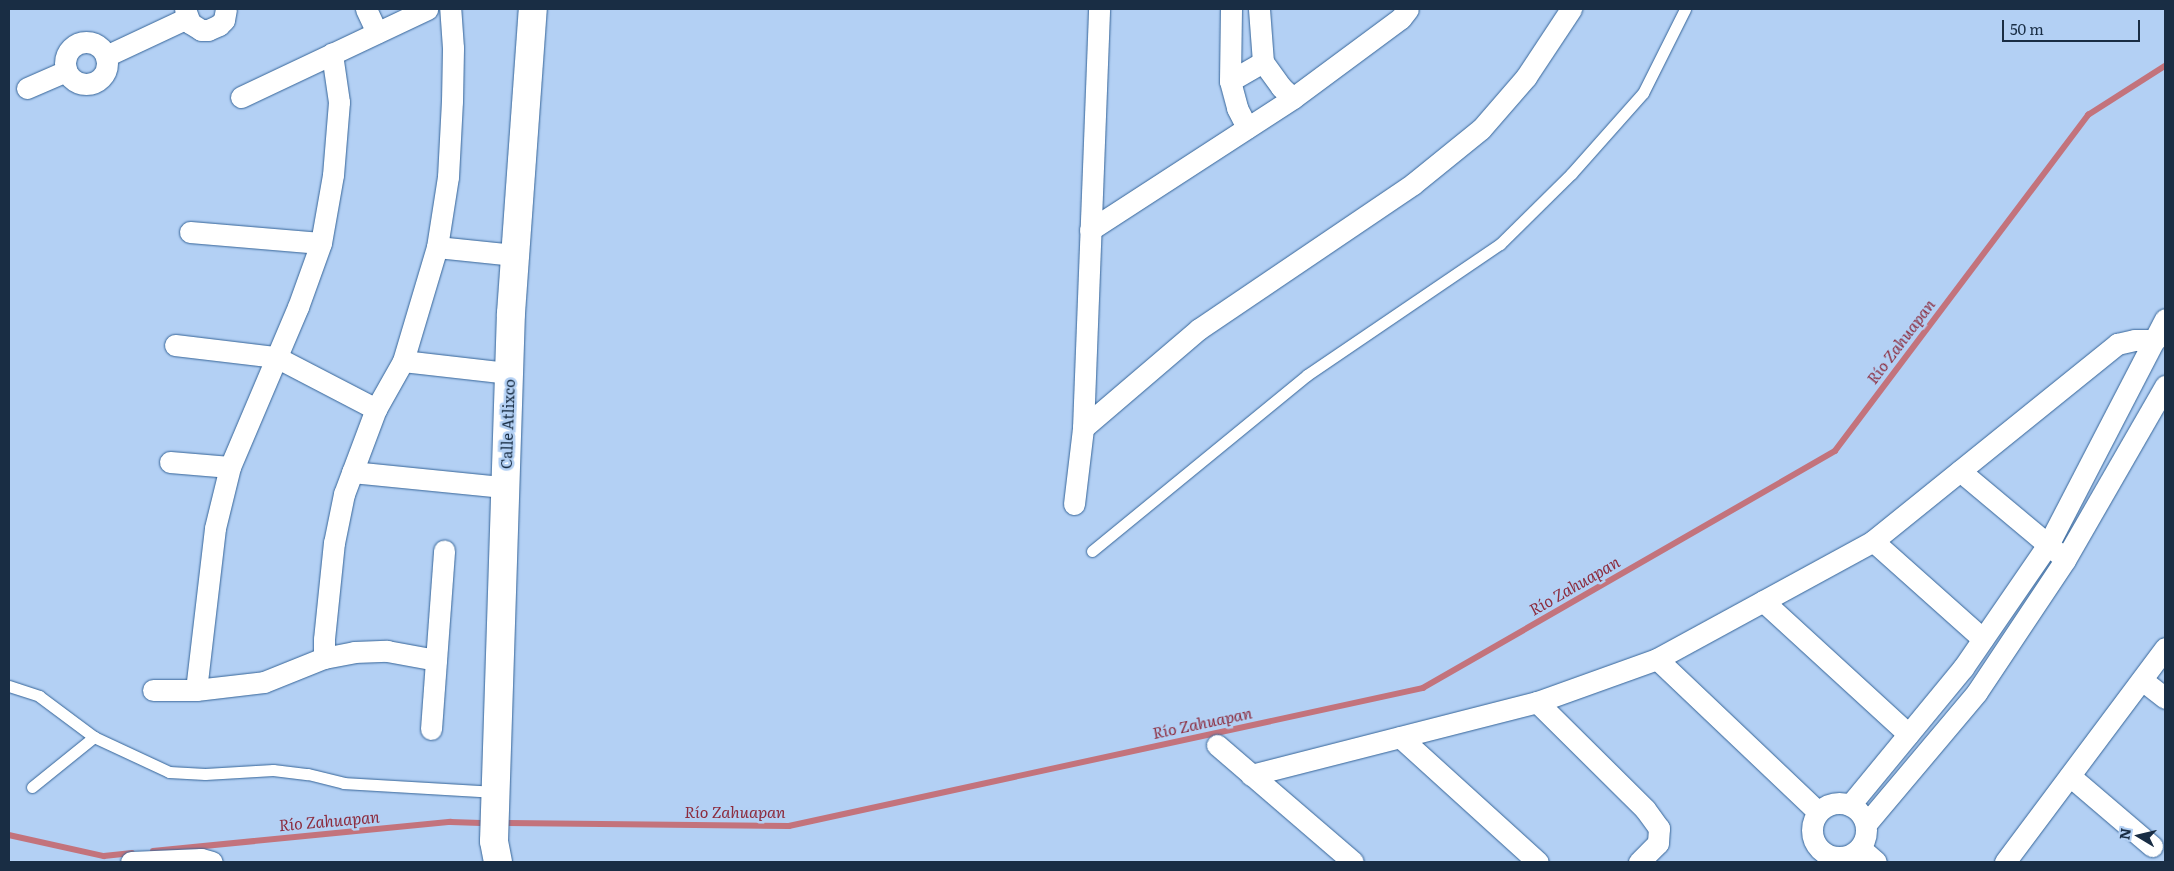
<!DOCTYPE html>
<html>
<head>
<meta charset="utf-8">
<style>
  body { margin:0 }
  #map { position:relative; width:2174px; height:871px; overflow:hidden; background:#b3d0f4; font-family:Literata,serif }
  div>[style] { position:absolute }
  .stream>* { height:5.5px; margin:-2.75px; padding:0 2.75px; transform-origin:2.75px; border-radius:2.75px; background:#c3737c }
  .roads { filter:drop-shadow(0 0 1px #356498) drop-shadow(0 0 1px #356498) }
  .service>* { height:11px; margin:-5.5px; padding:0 5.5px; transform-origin:5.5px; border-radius:5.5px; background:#fff }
  .minor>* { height:21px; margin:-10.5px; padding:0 10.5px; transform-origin:10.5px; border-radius:10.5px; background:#fff }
  .minor>.ring { margin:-10.5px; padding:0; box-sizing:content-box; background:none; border:21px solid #fff; border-radius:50% }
  .tertiary>* { height:28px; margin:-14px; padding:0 14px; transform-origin:14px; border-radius:14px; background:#fff }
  span { translate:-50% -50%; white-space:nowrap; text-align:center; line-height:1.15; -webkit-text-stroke:5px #b3d0f4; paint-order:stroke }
  .street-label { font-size:15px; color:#192d44 }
  .water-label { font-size:16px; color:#8c2c3e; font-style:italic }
  .frame { position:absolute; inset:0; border:10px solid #192d44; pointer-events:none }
  .north { position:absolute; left:2114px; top:811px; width:50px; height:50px; -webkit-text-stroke:4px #b3d0f4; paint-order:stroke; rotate:279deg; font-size:14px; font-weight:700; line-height:20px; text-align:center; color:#192d44 }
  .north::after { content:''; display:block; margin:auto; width:18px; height:22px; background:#192d44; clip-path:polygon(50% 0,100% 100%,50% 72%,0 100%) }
  .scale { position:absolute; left:2002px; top:20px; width:138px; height:22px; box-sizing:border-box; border:2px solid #192d44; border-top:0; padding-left:6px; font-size:15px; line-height:18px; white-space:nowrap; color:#192d44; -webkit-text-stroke:4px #b3d0f4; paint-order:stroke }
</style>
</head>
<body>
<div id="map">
  <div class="stream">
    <div style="left:502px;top:823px;width:287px;rotate:0.6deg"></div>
    <div style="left:789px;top:826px;width:649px;rotate:-12.28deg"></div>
    <div style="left:1423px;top:688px;width:475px;rotate:-29.9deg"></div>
    <div style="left:1835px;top:451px;width:421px;rotate:-53deg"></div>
    <div style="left:2088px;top:115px;width:91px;rotate:-32.5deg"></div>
    <div style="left:9px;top:835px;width:97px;rotate:12.5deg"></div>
    <div style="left:104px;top:856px;width:28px;rotate:-6deg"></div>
    <div style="left:153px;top:851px;width:299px;rotate:-5.6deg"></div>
    <div style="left:451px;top:822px;width:37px;rotate:2deg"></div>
  </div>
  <div class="roads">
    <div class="service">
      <div style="left:1092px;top:551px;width:278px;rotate:-39.3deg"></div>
      <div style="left:1307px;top:375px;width:233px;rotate:-34.2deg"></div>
      <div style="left:1500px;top:244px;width:100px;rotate:-44.6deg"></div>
      <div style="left:1571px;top:174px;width:108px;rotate:-48.4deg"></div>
      <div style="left:1643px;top:93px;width:94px;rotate:-63.4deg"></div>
      <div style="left:9px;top:686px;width:32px;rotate:18deg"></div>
      <div style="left:39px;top:696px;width:69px;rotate:36.7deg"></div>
      <div style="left:94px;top:737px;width:83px;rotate:25deg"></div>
      <div style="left:169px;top:772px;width:36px;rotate:3deg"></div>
      <div style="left:205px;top:774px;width:68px;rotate:-3.4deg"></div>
      <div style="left:273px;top:770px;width:35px;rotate:7deg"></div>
      <div style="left:308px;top:774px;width:37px;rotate:14deg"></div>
      <div style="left:344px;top:783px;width:151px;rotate:3.4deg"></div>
      <div style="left:32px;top:787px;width:80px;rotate:-38.9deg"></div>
    </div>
    <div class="minor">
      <div style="left:185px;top:9px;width:15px;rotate:70deg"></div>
      <div style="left:190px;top:23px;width:13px;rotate:32deg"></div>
      <div style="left:201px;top:30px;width:7px"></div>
      <div style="left:208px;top:30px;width:12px;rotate:-24deg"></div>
      <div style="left:219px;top:25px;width:7px;rotate:-45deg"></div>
      <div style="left:224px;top:20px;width:11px;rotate:-80deg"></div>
      <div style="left:366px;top:9px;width:26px;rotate:65deg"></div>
      <div style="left:1231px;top:9px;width:72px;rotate:90.8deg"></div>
      <div style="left:1230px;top:81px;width:28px;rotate:75deg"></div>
      <div style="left:1237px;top:108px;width:22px;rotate:63deg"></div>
      <div style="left:1259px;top:9px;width:53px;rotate:85.7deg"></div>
      <div style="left:1263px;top:62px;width:31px;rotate:54deg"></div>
      <div style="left:1281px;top:87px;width:16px;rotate:43deg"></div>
      <div class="ring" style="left:65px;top:42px;width:21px;height:21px"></div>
      <div style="left:106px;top:56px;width:89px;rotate:-25.1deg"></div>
      <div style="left:1230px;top:81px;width:38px;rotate:-30deg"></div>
      <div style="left:27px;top:88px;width:43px;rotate:-23.6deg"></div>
      <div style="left:241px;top:97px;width:206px;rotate:-25.3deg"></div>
      <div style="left:1090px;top:230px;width:242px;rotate:-33deg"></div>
      <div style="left:1293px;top:98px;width:134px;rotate:-36.5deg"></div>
      <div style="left:1401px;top:18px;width:11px;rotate:-52deg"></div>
      <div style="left:190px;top:232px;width:131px;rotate:4.8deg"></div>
      <div style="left:437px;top:247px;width:68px;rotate:5.9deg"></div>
      <div style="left:175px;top:345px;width:102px;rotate:6.8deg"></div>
      <div style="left:276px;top:357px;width:113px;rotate:27.5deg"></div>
      <div style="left:403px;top:361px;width:98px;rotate:6.5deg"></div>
      <div style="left:1083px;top:428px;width:153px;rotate:-40.5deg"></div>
      <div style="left:1199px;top:329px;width:258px;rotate:-34.1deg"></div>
      <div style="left:1413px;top:184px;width:87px;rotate:-39deg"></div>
      <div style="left:1481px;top:129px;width:69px;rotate:-49.1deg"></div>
      <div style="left:1526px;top:77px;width:82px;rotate:-56.5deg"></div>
      <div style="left:170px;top:462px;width:60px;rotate:4.8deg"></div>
      <div style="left:1960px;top:471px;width:128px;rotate:39.9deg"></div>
      <div style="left:352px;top:472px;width:142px;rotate:5.7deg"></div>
      <div style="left:1074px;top:504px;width:77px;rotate:-83.2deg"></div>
      <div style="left:1083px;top:428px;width:419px;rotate:-87.8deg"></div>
      <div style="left:1873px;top:541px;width:147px;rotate:41.7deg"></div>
      <div style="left:1763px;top:601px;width:197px;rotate:42.5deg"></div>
      <div style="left:324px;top:658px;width:19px;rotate:-90deg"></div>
      <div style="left:324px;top:639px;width:97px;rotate:-84.1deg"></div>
      <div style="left:334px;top:543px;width:50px;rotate:-78.5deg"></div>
      <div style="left:344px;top:494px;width:91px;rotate:-69.4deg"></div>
      <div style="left:376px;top:409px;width:55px;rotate:-60.6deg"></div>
      <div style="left:403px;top:361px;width:119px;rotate:-73.4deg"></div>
      <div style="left:437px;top:247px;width:71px;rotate:-81.1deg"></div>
      <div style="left:448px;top:177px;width:76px;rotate:-87deg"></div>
      <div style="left:452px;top:101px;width:53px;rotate:-88.9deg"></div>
      <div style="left:453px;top:48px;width:39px;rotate:-94deg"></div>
      <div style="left:1657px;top:659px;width:222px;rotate:43.5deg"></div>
      <div style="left:2142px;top:680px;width:29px;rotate:38deg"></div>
      <div style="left:153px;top:690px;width:43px"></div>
      <div style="left:196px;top:690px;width:68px;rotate:-6.7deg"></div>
      <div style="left:264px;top:682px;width:65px;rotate:-21.8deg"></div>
      <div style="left:324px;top:658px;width:31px;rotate:-11deg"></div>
      <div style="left:354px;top:652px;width:33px;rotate:-2deg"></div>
      <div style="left:387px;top:651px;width:50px;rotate:10.4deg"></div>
      <div style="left:196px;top:690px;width:163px;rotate:-83.3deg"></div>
      <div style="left:215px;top:528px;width:63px;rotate:-76.2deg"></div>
      <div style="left:230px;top:467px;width:174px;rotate:-67deg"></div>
      <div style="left:298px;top:307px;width:68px;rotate:-70.2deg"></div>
      <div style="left:321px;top:243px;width:69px;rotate:-80deg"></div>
      <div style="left:333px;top:175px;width:73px;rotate:-85.3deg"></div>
      <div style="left:339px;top:102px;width:49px;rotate:-98.3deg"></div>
      <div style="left:1537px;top:702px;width:152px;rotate:44.7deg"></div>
      <div style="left:1645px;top:809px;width:24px;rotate:54deg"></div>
      <div style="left:1659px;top:828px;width:15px;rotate:94deg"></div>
      <div style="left:1658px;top:843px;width:27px;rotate:135deg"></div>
      <div style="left:431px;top:729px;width:179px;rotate:-85.8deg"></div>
      <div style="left:1400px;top:737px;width:186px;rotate:42.2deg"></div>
      <div style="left:1217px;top:745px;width:179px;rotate:40.7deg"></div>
      <div style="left:1251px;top:775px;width:295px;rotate:-14.3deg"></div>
      <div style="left:1537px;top:702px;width:127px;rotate:-19.7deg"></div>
      <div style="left:1657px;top:659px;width:246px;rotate:-28.6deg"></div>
      <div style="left:1873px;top:541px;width:314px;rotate:-38.9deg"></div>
      <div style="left:2117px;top:344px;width:18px;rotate:-13deg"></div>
      <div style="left:2135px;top:340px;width:20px"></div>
      <div style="left:2070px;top:776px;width:108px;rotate:40.5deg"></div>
      <div class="ring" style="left:1812px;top:803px;width:33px;height:33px"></div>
      <div style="left:1850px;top:805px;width:178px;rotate:-50.5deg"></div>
      <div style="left:1963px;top:668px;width:152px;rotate:-55.5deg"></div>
      <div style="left:2049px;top:543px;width:252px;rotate:-62.6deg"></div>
      <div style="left:1866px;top:824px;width:172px;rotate:-49.9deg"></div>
      <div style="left:1977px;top:692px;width:159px;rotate:-56.3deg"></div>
      <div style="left:2065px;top:560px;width:201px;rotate:-60.1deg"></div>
      <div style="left:1860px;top:848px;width:21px;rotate:41deg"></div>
      <div style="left:131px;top:862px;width:70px;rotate:-2.5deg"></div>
      <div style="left:201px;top:859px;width:11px;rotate:15deg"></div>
      <div style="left:2005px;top:862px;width:267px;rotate:-53.2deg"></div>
    </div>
    <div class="tertiary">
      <div style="left:498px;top:862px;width:21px;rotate:-101deg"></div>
      <div style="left:494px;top:841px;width:528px;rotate:-88.16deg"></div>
      <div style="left:511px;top:313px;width:305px;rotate:-85.9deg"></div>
    </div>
  </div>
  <div class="street-label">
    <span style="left:507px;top:424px;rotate:-88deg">Calle Atlixco</span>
  </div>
  <div class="water-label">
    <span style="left:1900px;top:341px;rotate:-53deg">Río Zahuapan</span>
    <span style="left:1574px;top:585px;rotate:-30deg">Río Zahuapan</span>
    <span style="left:1202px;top:722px;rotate:-12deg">Río Zahuapan</span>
    <span style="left:735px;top:811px">Río Zahuapan</span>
    <span style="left:329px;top:820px;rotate:-5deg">Río Zahuapan</span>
  </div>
  <div class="frame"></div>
  <div class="north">N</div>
  <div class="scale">50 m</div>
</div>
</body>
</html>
